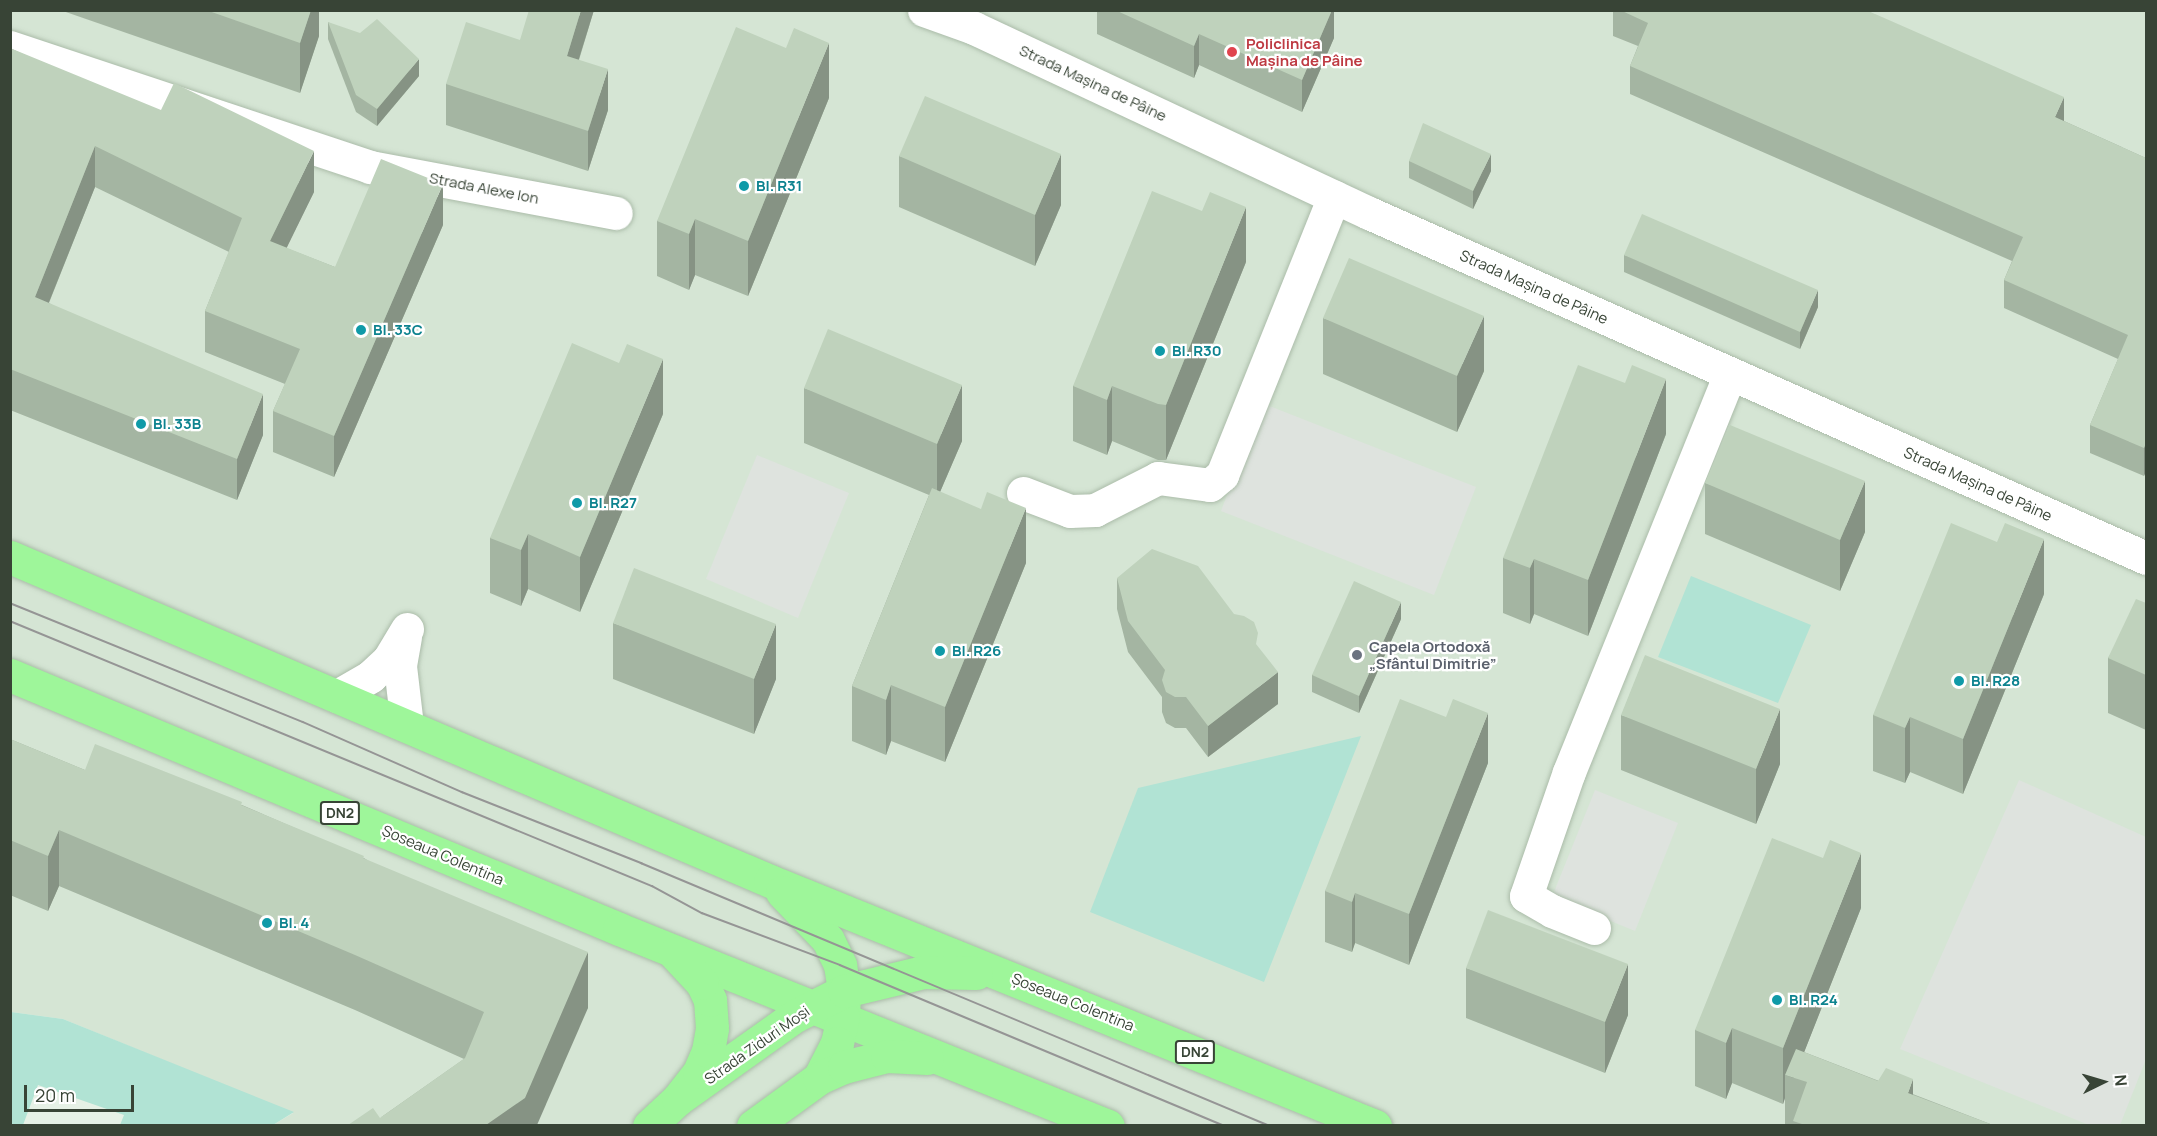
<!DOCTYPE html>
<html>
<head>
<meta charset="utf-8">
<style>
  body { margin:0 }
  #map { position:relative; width:2157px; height:1136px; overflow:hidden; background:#e6f1e6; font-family:Manrope,sans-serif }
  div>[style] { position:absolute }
  .residential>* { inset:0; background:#d5e5d4 }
  .green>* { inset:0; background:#b1e3d4 }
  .parking>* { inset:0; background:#dee3de }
  .roads { filter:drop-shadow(0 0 2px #abbca9) drop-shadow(0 0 2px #abbca9) }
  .minor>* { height:33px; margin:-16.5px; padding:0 16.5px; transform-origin:16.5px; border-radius:16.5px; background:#fff }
  .major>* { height:33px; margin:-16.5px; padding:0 16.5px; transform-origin:16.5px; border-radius:16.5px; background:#9ef69a }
  .tram>* { height:1.5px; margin:-0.75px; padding:0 0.75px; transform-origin:0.75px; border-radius:0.75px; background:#959595 }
  .wall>* { inset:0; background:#a4b5a2 }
  .shaded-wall>* { inset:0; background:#869384 }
  .building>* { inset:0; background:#bfd2bc }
  .dots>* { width:16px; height:16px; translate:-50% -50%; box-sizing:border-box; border:3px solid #fff; border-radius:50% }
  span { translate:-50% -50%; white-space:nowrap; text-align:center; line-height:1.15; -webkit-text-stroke:4.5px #fff; paint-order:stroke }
  .shield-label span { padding:2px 4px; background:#fff; border:2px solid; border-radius:4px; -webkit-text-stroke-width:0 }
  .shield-label { font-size:14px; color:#384436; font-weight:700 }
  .health-label { font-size:15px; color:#be3a42; font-weight:700 }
  .left { translate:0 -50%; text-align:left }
  .street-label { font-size:15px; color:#384436 }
  .culture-label { font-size:15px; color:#0d838f; font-weight:700 }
  .worship-label { font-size:15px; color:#5b616d; font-weight:700 }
  .frame { position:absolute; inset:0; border:12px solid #384436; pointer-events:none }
  .north { position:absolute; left:2073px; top:1052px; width:60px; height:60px; -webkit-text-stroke:4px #fff; paint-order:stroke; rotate:85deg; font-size:16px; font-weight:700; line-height:24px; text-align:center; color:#384436 }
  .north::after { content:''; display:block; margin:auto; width:21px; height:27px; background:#384436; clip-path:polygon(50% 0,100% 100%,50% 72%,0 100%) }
  .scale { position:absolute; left:24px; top:1085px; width:110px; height:27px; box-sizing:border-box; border:3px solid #384436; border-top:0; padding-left:8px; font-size:18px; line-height:21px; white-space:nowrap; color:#384436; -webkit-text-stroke:4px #fff; paint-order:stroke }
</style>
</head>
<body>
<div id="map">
  <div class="residential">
    <div style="clip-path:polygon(11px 11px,2146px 11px,2146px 1125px,273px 1125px,293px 1113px,63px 1019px,11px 1012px)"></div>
  </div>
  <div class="green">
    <div style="clip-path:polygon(1691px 576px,1811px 625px,1778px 703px,1658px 657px)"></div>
    <div style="clip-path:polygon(1361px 736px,1264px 982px,1090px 912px,1138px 788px)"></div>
    <div style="clip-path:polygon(11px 1012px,63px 1019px,294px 1112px,273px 1125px,120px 1125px,124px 1115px,38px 1085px,23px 1125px,11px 1125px)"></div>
  </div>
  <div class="parking">
    <div style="clip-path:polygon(1262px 403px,1476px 487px,1434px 595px,1221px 511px)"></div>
    <div style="clip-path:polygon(757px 455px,849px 493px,798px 618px,706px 579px)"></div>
    <div style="clip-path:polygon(2019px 780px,2146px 837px,2146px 1059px,2120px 1125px,2089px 1125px,1900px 1049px)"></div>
    <div style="clip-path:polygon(1595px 790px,1678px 823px,1635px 931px,1552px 897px)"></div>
  </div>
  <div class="roads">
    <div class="minor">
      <div style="left:924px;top:10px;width:53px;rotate:19.8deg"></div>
      <div style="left:974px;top:28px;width:436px;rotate:25.1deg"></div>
      <div style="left:1369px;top:213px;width:850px;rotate:23.94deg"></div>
      <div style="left:10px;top:47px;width:379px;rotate:18.4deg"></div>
      <div style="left:370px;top:167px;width:250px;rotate:10.6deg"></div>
      <div style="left:1023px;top:493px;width:50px;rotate:21deg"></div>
      <div style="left:1070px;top:511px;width:25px;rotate:-2deg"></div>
      <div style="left:1095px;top:510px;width:71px;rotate:-26.9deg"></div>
      <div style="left:1158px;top:478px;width:52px;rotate:7.7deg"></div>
      <div style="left:1210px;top:485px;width:16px;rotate:-40deg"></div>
      <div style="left:1222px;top:475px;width:300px;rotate:-68.1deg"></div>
      <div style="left:405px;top:637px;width:29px;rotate:100deg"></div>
      <div style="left:400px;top:666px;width:60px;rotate:83.3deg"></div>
      <div style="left:337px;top:696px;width:39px;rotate:-30deg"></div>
      <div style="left:371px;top:676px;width:25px;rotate:-43deg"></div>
      <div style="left:389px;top:659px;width:35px;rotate:-59deg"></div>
      <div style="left:1594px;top:928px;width:45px;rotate:-158deg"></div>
      <div style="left:1552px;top:911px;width:30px;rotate:-150deg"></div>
      <div style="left:1526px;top:896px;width:131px;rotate:-70.9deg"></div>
      <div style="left:1569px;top:772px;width:428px;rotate:-68deg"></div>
    </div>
    <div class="major">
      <div style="left:10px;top:557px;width:826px;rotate:23.09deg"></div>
      <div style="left:770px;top:881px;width:653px;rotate:22.05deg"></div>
      <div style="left:10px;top:675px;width:660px;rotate:22.64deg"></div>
      <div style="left:619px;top:929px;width:527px;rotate:21.94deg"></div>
      <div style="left:782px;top:892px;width:66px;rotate:46.2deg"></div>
      <div style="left:828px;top:940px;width:28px;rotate:64deg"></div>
      <div style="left:840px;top:965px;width:26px;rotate:81deg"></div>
      <div style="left:844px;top:991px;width:26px;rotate:92deg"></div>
      <div style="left:843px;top:1017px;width:27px;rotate:103deg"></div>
      <div style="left:837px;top:1043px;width:39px;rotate:117deg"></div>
      <div style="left:678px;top:1099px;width:143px;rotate:-35.4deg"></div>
      <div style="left:795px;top:1016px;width:55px;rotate:-27deg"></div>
      <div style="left:844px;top:991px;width:81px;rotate:-13.5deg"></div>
      <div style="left:923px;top:972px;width:53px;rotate:1.1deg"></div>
      <div style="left:649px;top:1126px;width:40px;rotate:-43deg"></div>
      <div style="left:678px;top:1099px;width:34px;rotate:-52deg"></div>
      <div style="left:699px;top:1072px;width:23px;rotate:-67deg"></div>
      <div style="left:708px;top:1051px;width:23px;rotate:-80deg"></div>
      <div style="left:712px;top:1028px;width:28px;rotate:-94deg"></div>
      <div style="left:710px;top:1000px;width:19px;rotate:-115deg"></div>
      <div style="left:702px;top:983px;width:40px;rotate:-133deg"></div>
      <div style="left:753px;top:1126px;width:82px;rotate:-36deg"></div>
      <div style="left:819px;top:1078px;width:27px;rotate:-24deg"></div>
      <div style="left:844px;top:1067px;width:44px;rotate:-14.3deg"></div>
      <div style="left:887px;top:1056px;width:40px;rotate:2.9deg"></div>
    </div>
  </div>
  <div class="tram">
    <div style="left:10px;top:603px;width:316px;rotate:22.1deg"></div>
    <div style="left:303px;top:722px;width:174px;rotate:23.8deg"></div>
    <div style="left:462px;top:792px;width:193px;rotate:21.6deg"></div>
    <div style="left:641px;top:863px;width:682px;rotate:22.69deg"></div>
    <div style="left:10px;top:621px;width:695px;rotate:22.43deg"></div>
    <div style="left:652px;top:886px;width:57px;rotate:28.4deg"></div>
    <div style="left:702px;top:913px;width:147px;rotate:20.6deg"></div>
    <div style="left:840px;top:965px;width:416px;rotate:22.7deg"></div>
  </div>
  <div class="wall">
    <div style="clip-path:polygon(60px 10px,319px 10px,319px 36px,300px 93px)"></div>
    <div style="clip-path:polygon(594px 10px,579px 60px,608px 110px,588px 171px,446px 125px,446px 84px,520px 40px)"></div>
    <div style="clip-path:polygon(1097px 10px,1334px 10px,1334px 38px,1302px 112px,1199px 65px,1194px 78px,1097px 34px)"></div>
    <div style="clip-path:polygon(1613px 10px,1866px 10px,2064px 121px,2146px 158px,2146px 471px,2144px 476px,2090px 453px,2090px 425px,2118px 359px,2004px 308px,2004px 280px,2012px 261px,1630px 94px,1630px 66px,1638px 46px,1613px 36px)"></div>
    <div style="clip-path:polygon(328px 22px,419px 76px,377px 126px,356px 112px,328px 39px)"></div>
    <div style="clip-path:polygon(10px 48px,314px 192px,286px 248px,335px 267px,443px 225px,334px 477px,273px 452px,273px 411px,285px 384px,205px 352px,205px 311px,229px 252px,95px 187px,49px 303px,263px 435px,237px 500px,10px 410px)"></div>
    <div style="clip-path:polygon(829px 98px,748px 296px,695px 275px,689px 290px,657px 276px,657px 221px)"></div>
    <div style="clip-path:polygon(899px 156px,1061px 205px,1035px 266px,899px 207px)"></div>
    <div style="clip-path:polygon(1409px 161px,1491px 171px,1473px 209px,1409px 178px)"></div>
    <div style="clip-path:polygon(1624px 255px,1818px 307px,1800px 349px,1624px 272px)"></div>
    <div style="clip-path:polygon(1246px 262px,1166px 460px,1158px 460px,1112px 441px,1107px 455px,1073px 441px,1073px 386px)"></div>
    <div style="clip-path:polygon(1323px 318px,1484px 371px,1457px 432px,1323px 374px)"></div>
    <div style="clip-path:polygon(804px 388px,962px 441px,940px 492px,1026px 563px,945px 762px,891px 741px,886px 755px,852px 741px,852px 686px,929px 495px,804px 443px)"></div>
    <div style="clip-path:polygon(663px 414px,580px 612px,528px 589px,521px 606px,490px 593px,490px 538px)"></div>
    <div style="clip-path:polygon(1666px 434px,1588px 636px,1534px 614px,1530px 624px,1503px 613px,1503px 558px)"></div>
    <div style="clip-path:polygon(1705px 483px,1865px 532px,1840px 591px,1705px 534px)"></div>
    <div style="clip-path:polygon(1117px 578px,1278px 704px,1208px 757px,1186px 728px,1175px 728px,1166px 723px,1162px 712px,1162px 697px,1128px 652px,1117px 609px)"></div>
    <div style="clip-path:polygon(2044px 594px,1963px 794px,1910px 772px,1905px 783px,1873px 771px,1873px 715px)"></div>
    <div style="clip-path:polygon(2146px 603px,2146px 730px,2108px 713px,2108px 658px)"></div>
    <div style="clip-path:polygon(1401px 619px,1359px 713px,1312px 692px,1312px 675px)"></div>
    <div style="clip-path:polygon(613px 623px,776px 679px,754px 734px,613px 679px)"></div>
    <div style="clip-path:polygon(1621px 715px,1780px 764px,1756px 824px,1621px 770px)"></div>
    <div style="clip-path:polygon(1446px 717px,1488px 763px,1409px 965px,1355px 943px,1352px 952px,1325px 942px,1325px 891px)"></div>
    <div style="clip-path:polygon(10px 739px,85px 770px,242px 805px,364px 858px,588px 1008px,380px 1118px,464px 1059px,355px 1010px,59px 886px,48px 911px,10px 895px)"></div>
    <div style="clip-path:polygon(1861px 908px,1804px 1052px,1993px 1125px,1785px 1125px,1785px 1098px,1783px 1104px,1732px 1083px,1726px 1099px,1695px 1086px,1695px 1030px)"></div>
    <div style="clip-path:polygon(1466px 968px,1628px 1015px,1605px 1073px,1466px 1018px)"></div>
  </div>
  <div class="shaded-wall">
    <div style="clip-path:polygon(311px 10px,319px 10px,319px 36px,300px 93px,300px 43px)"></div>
    <div style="clip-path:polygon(581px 10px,594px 10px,567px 97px,567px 56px)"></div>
    <div style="clip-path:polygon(1332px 10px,1334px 10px,1334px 38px,1302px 112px,1302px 80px)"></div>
    <div style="clip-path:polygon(1199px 34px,1199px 65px,1194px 78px,1194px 46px)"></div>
    <div style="clip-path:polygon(829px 43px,829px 98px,748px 296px,748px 241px)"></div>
    <div style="clip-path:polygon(419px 59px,419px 76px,377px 126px,377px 109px)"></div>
    <div style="clip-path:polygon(608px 69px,608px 110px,588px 171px,588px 131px)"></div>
    <div style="clip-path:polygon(2064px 97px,2064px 125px,2055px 117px)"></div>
    <div style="clip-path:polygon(95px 146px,95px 187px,35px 337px,35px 297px)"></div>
    <div style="clip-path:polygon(314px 151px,314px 192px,270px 282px,270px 241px)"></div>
    <div style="clip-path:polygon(1061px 154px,1061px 205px,1035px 266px,1035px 215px)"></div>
    <div style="clip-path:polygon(1491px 154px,1491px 171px,1473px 209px,1473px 191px)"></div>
    <div style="clip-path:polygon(443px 184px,443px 225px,334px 477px,334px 436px)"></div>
    <div style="clip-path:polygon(1246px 207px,1246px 262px,1166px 460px,1166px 405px)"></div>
    <div style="clip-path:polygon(695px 219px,695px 275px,689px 290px,689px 234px)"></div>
    <div style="clip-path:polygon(1818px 290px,1818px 307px,1800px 349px,1800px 332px)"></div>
    <div style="clip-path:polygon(1484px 316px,1484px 371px,1457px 432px,1457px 376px)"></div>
    <div style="clip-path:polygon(663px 359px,663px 414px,580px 612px,580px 557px)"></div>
    <div style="clip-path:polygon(1666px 379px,1666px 434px,1588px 636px,1588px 580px)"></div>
    <div style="clip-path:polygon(962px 385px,962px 441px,937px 499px,937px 444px)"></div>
    <div style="clip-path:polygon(1112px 386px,1112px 441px,1107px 455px,1107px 400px)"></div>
    <div style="clip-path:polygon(263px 394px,263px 435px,237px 500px,237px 459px)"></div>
    <div style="clip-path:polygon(2146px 443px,2146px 471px,2144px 476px,2144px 448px)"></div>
    <div style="clip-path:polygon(1865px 481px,1865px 532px,1840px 591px,1840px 540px)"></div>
    <div style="clip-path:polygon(1026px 508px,1026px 563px,945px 762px,945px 707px)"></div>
    <div style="clip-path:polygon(528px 534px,528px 589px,521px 606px,521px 550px)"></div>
    <div style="clip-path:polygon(2044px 539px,2044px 594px,1963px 794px,1963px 739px)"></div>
    <div style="clip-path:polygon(1534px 559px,1534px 614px,1530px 624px,1530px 568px)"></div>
    <div style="clip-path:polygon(1401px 602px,1401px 619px,1359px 713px,1359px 696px)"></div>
    <div style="clip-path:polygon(776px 624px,776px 679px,754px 734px,754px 679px)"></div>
    <div style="clip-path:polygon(1278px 672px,1278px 704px,1208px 757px,1208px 726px)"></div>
    <div style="clip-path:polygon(891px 685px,891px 741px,886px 755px,886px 700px)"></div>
    <div style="clip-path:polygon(1780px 709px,1780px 764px,1756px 824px,1756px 769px)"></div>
    <div style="clip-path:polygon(1488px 713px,1488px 763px,1409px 965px,1409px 914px)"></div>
    <div style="clip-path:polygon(1910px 717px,1910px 772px,1905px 783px,1905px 728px)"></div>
    <div style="clip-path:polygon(59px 830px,59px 886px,48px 911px,48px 856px)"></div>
    <div style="clip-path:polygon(1861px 853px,1861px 908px,1794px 1078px,1785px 1075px,1785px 1098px,1783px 1104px,1783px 1048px)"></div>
    <div style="clip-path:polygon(1355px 893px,1355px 943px,1352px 952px,1352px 902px)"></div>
    <div style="clip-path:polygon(588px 952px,588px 1008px,537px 1125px,486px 1125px)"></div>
    <div style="clip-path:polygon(1628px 964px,1628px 1015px,1605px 1073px,1605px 1022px)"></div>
    <div style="clip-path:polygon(1732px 1028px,1732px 1083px,1726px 1099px,1726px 1043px)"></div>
    <div style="clip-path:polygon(1913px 1079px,1913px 1125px,1908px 1093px)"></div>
  </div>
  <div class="building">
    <div style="clip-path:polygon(206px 10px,311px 10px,300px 43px)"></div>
    <div style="clip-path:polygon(529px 10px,581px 10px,567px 56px,608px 69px,588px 131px,446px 84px,466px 22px,520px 40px)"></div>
    <div style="clip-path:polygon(1115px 10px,1332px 10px,1302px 80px,1199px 34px,1194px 46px)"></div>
    <div style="clip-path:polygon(1620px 10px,1866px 10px,2064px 97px,2055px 117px,2146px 158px,2146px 443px,2144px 448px,2090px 425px,2128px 335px,2004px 280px,2023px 237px,1630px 66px,1648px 23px)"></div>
    <div style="clip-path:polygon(377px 19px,419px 59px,377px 109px,356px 95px,328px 22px,360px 33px)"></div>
    <div style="clip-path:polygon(736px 27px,786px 48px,794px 28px,829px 43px,748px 241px,695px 219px,689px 234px,657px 221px)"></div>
    <div style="clip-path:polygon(10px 48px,161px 110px,174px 83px,314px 151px,270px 241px,335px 267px,381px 159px,443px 184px,334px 436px,273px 411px,300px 349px,205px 311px,242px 218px,95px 146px,35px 297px,263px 394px,237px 459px,10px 369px)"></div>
    <div style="clip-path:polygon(925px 96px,1061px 154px,1035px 215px,899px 156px)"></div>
    <div style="clip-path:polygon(1423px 123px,1491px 154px,1473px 191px,1409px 161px)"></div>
    <div style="clip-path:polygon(1152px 191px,1202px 211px,1210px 192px,1246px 207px,1166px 405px,1158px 404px,1112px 386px,1107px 400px,1073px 386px)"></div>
    <div style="clip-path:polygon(1642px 214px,1818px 290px,1800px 332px,1624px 255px)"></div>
    <div style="clip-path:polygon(1349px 258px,1484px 316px,1457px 376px,1323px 318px)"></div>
    <div style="clip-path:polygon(828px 329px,962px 385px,937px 444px,804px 388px)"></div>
    <div style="clip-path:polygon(572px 343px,619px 363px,627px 344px,663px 359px,580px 557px,528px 534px,521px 550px,490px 538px)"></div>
    <div style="clip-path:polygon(1578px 365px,1625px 383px,1632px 365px,1666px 379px,1588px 580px,1534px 559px,1530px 568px,1503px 558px)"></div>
    <div style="clip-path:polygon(1730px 425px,1865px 481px,1840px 540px,1705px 483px)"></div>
    <div style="clip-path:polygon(932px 488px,981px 509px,987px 492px,1026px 508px,945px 707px,891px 685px,886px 700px,852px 686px)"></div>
    <div style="clip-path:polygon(1951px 523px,1997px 542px,2005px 523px,2044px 539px,1963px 739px,1910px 717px,1905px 728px,1873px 715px)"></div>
    <div style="clip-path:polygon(1152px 549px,1198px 566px,1234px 614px,1244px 616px,1254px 622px,1258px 633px,1256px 644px,1278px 672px,1208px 726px,1186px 697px,1175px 697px,1166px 692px,1162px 680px,1165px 670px,1128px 621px,1117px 578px)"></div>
    <div style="clip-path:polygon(634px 568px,776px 624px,754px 679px,613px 623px)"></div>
    <div style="clip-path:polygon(1354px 581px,1401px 602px,1359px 696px,1312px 675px)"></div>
    <div style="clip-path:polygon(2136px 599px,2146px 603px,2146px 675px,2108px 658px)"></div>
    <div style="clip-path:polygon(1645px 655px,1780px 709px,1756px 769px,1621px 715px)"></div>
    <div style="clip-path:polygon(1400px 699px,1446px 717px,1453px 699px,1488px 713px,1409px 914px,1355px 893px,1352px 902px,1325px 891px)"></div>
    <div style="clip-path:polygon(10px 739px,85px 770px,95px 744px,242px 802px,241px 805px,364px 856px,363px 858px,588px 952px,525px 1098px,486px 1125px,348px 1125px,373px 1108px,380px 1118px,465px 1058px,484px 1012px,355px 955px,59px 830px,48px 856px,10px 840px)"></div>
    <div style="clip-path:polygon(1772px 838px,1823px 858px,1830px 840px,1861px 853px,1783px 1048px,1732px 1028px,1726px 1043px,1695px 1030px)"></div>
    <div style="clip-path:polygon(1488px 910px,1628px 964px,1605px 1022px,1466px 968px)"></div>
    <div style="clip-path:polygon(1796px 1049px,1878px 1081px,1886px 1068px,1913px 1079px,1908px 1093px,1993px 1125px,1805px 1125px,1793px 1121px,1807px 1082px,1785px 1075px)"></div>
  </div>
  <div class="dots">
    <div style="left:1232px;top:52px;background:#e0444e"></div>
    <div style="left:744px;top:186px;background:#0f9aa8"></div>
    <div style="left:361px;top:330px;background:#0f9aa8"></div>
    <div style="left:1160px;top:351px;background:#0f9aa8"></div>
    <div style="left:141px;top:424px;background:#0f9aa8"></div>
    <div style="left:577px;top:503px;background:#0f9aa8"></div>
    <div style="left:940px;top:651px;background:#0f9aa8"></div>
    <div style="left:1357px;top:655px;background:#6b7280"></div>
    <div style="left:1959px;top:681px;background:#0f9aa8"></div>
    <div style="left:267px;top:923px;background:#0f9aa8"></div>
    <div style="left:1777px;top:1000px;background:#0f9aa8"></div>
  </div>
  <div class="shield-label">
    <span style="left:340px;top:813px">DN2</span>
    <span style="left:1195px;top:1052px">DN2</span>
  </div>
  <div class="health-label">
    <span class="left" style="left:1246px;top:52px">Policlinica<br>Mașina de Pâine</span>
  </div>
  <div class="street-label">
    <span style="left:1093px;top:83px;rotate:25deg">Strada Mașina de Pâine</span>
    <span style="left:484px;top:188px;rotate:11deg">Strada Alexe Ion</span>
    <span style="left:1534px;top:287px;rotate:24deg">Strada Mașina de Pâine</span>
    <span style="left:1978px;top:484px;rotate:24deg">Strada Mașina de Pâine</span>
    <span style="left:443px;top:855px;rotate:23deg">Șoseaua Colentina</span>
    <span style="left:1073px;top:1002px;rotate:22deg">Șoseaua Colentina</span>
    <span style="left:757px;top:1045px;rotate:-35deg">Strada Ziduri Moși</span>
  </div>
  <div class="culture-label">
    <span class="left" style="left:756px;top:186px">Bl. R31</span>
    <span class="left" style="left:373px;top:330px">Bl. 33C</span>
    <span class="left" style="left:1172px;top:351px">Bl. R30</span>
    <span class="left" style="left:153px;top:424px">Bl. 33B</span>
    <span class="left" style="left:589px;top:503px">Bl. R27</span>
    <span class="left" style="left:952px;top:651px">Bl. R26</span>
    <span class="left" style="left:1971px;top:681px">Bl. R28</span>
    <span class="left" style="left:279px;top:923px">Bl. 4</span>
    <span class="left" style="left:1789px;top:1000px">Bl. R24</span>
  </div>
  <div class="worship-label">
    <span class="left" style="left:1369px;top:655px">Capela Ortodoxă<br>„Sfântul Dimitrie”</span>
  </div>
  <div class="frame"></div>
  <div class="north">N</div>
  <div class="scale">20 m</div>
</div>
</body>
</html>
